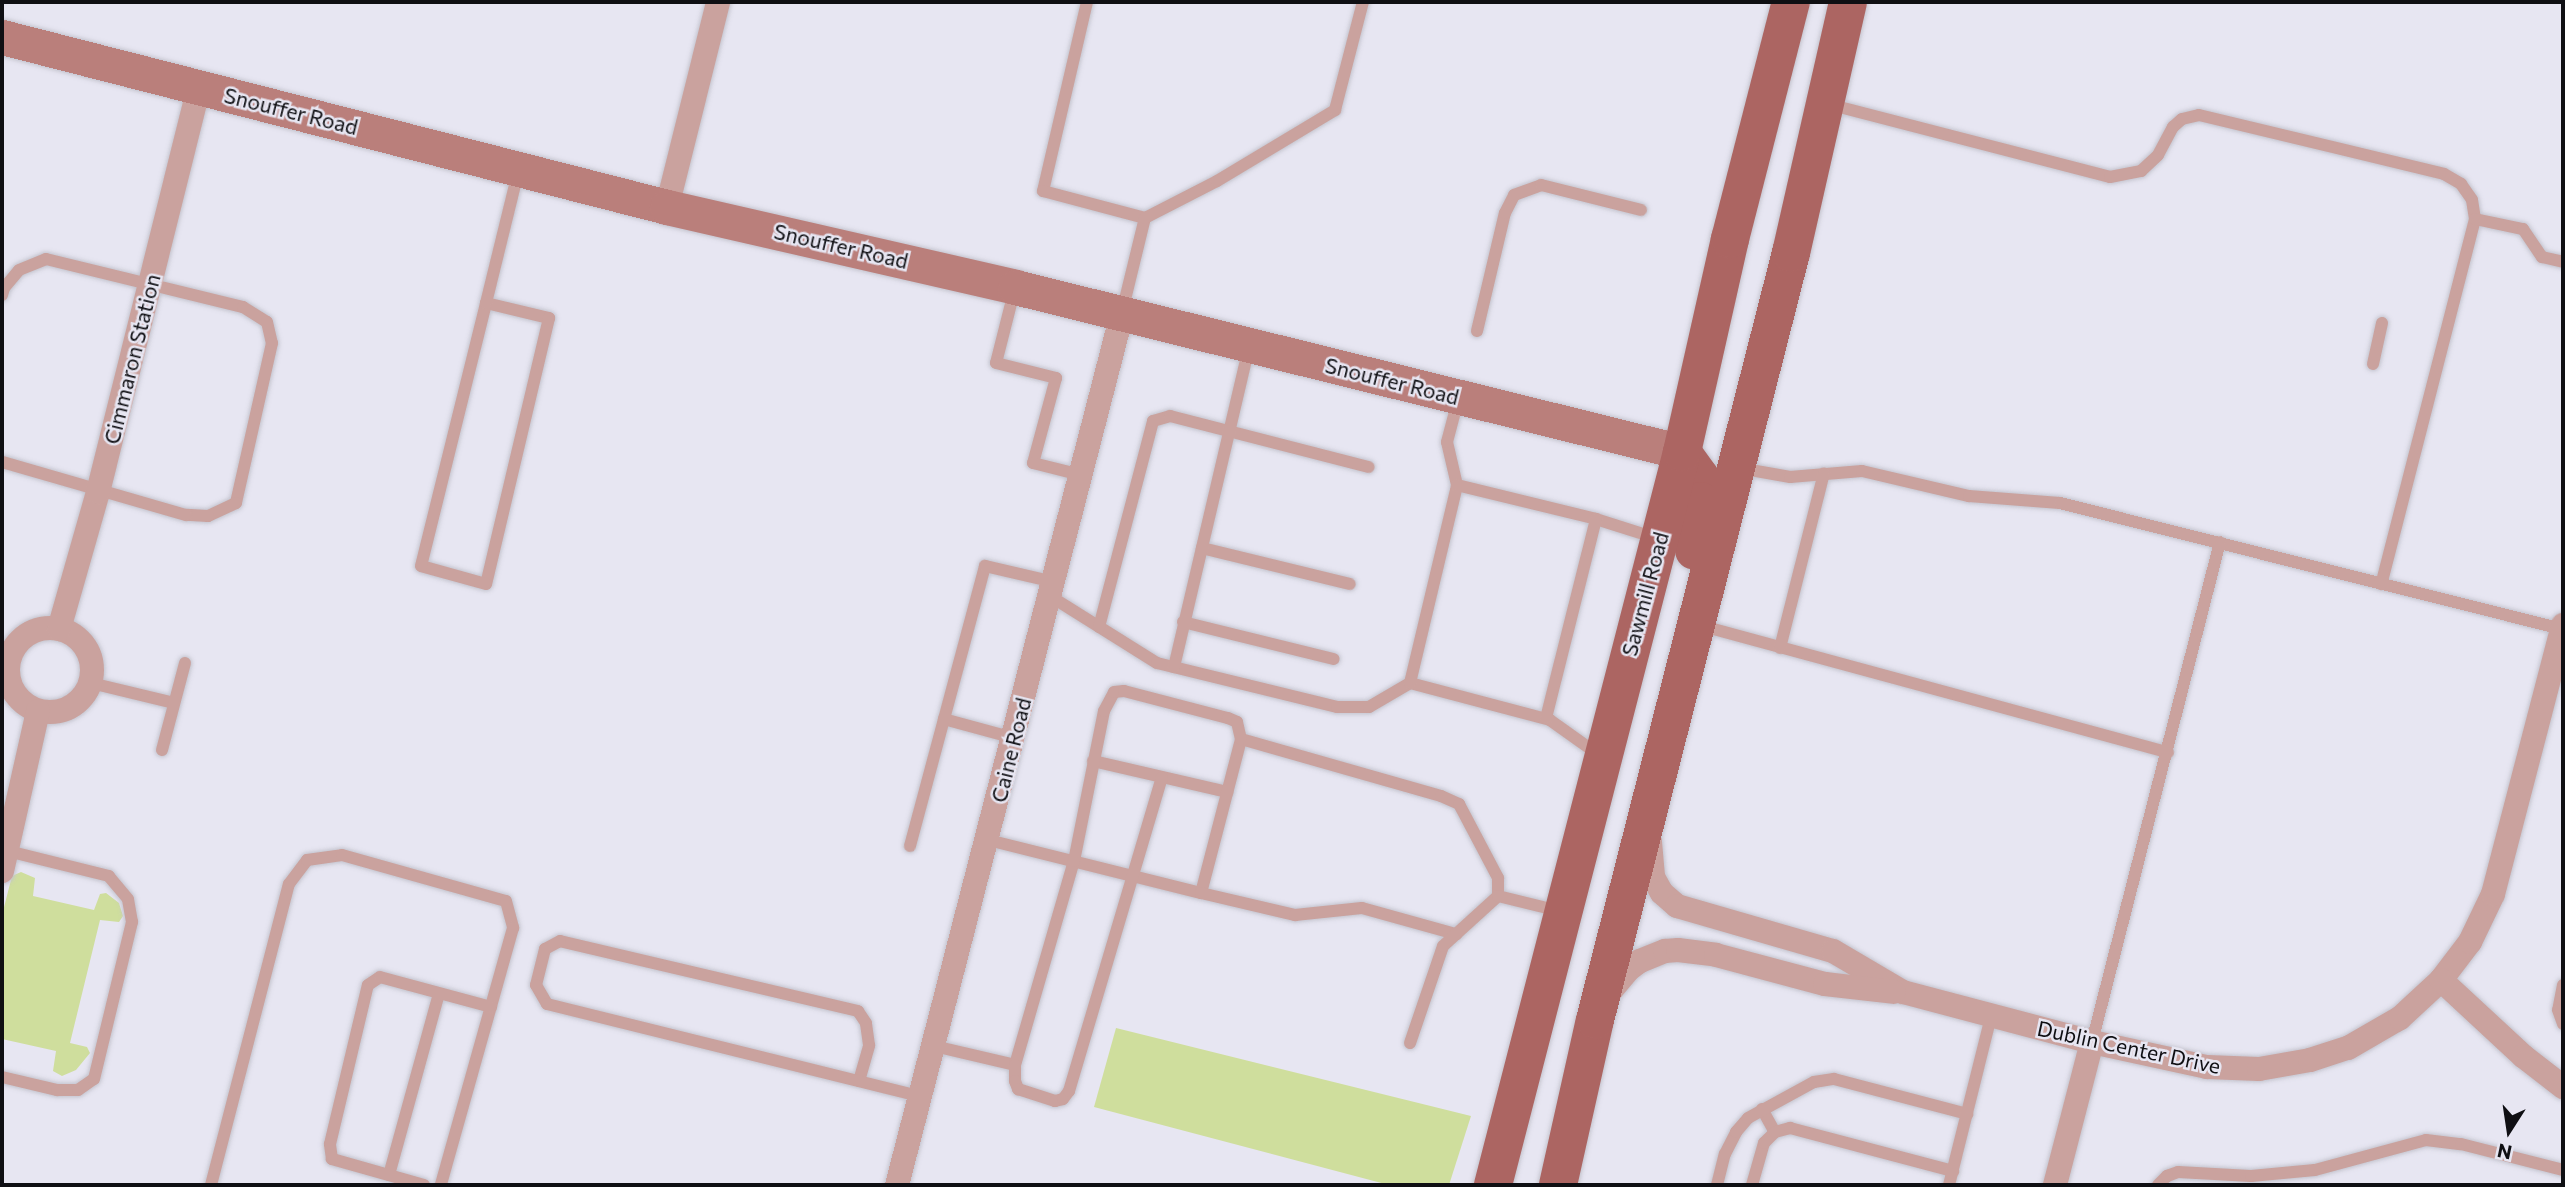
<!DOCTYPE html>
<html>
<head>
<meta charset="utf-8">
<style>
  body { margin:0 }
  #map { position:relative; width:2565px; height:1187px; overflow:hidden; background:#e7e6f2; font-family:Commissioner,sans-serif }
  div>[style] { position:absolute }
  .green>* { inset:0; background:#cfde9d }
  .roads { filter:drop-shadow(0 0 2px #c4c4ce) drop-shadow(0 0 2px #c4c4ce) }
  .lane>* { height:12px; margin:-6px; padding:0 6px; transform-origin:6px; border-radius:6px; background:#caa29e }
  .street>* { height:24px; margin:-12px; padding:0 12px; transform-origin:12px; border-radius:12px; background:#caa29e }
  .street>.ring { margin:-12px; padding:0; box-sizing:content-box; background:none; border:24px solid #caa29e; border-radius:50% }
  .secondary>* { height:35px; margin:-17.5px; padding:0 17.5px; transform-origin:17.5px; border-radius:17.5px; background:#ba7f7b }
  .primary>* { height:38px; margin:-19px; padding:0 19px; transform-origin:19px; border-radius:19px; background:#ac6562 }
  span { translate:-50% -50%; white-space:nowrap; text-align:center; line-height:1.15; -webkit-text-stroke:5px #e7e6f2; paint-order:stroke }
  .street-label { font-size:21px; color:#0f0f13 }
  .frame { position:absolute; inset:0; border:4px solid #0f0f13; pointer-events:none }
  .north { position:absolute; left:2474px; top:1096px; width:70px; height:70px; -webkit-text-stroke:5px #e7e6f2; paint-order:stroke; rotate:192deg; font-size:19px; font-weight:700; line-height:28px; text-align:center; color:#0f0f13 }
  .north::after { content:''; display:block; margin:auto; width:24px; height:32px; background:#0f0f13; clip-path:polygon(50% 0,100% 100%,50% 72%,0 100%) }
</style>
</head>
<body>
<div id="map">
  <div class="green">
    <div style="clip-path:polygon(21px 872px,35px 878px,33px 896px,94px 910px,100px 894px,106px 893px,119px 903px,123px 916px,119px 922px,100px 920px,70px 1043px,87px 1047px,90px 1053px,76px 1070px,62px 1076px,53px 1071px,56px 1051px,2px 1039px,2px 915px,12px 876px)"></div>
    <div style="clip-path:polygon(1116px 1028px,1471px 1116px,1449px 1185px,1389px 1185px,1094px 1107px)"></div>
  </div>
  <div class="roads">
    <div class="lane">
      <div style="left:1087px;top:2px;width:194px;rotate:103.1deg"></div>
      <div style="left:1043px;top:191px;width:106px;rotate:14.8deg"></div>
      <div style="left:1828px;top:104px;width:291px;rotate:14.5deg"></div>
      <div style="left:2110px;top:177px;width:32px;rotate:-11deg"></div>
      <div style="left:2141px;top:171px;width:23px;rotate:-43deg"></div>
      <div style="left:2158px;top:155px;width:32px;rotate:-62deg"></div>
      <div style="left:2173px;top:127px;width:12px;rotate:-42deg"></div>
      <div style="left:2182px;top:119px;width:17px;rotate:-13deg"></div>
      <div style="left:2199px;top:115px;width:252px;rotate:13.5deg"></div>
      <div style="left:2444px;top:174px;width:20px;rotate:30deg"></div>
      <div style="left:2461px;top:184px;width:19px;rotate:55deg"></div>
      <div style="left:2472px;top:200px;width:19px;rotate:81deg"></div>
      <div style="left:2475px;top:219px;width:377px;rotate:104.4deg"></div>
      <div style="left:2475px;top:219px;width:49px;rotate:11.8deg"></div>
      <div style="left:2523px;top:229px;width:34px;rotate:56deg"></div>
      <div style="left:2542px;top:257px;width:22px;rotate:13deg"></div>
      <div style="left:1015px;top:288px;width:77px;rotate:104.2deg"></div>
      <div style="left:996px;top:363px;width:62px;rotate:14deg"></div>
      <div style="left:1056px;top:378px;width:88px;rotate:105.1deg"></div>
      <div style="left:1033px;top:463px;width:49px;rotate:14deg"></div>
      <div style="left:2px;top:295px;width:7px;rotate:-74deg"></div>
      <div style="left:4px;top:288px;width:23px;rotate:-50deg"></div>
      <div style="left:19px;top:270px;width:29px;rotate:-22deg"></div>
      <div style="left:46px;top:259px;width:203px;rotate:13.7deg"></div>
      <div style="left:243px;top:307px;width:28px;rotate:32deg"></div>
      <div style="left:267px;top:322px;width:22px;rotate:77deg"></div>
      <div style="left:272px;top:343px;width:164px;rotate:102.7deg"></div>
      <div style="left:236px;top:503px;width:31px;rotate:155deg"></div>
      <div style="left:208px;top:516px;width:22px;rotate:-177deg"></div>
      <div style="left:186px;top:515px;width:191px;rotate:-163.9deg"></div>
      <div style="left:486px;top:303px;width:65px;rotate:13.4deg"></div>
      <div style="left:549px;top:318px;width:273px;rotate:103.3deg"></div>
      <div style="left:486px;top:584px;width:67px;rotate:-164.5deg"></div>
      <div style="left:421px;top:566px;width:271px;rotate:-76.1deg"></div>
      <div style="left:486px;top:303px;width:134px;rotate:-76.2deg"></div>
      <div style="left:1122px;top:312px;width:97px;rotate:-76.3deg"></div>
      <div style="left:1145px;top:218px;width:81px;rotate:-27.2deg"></div>
      <div style="left:1217px;top:181px;width:138px;rotate:-31deg"></div>
      <div style="left:1335px;top:110px;width:112px;rotate:-75.5deg"></div>
      <div style="left:1477px;top:331px;width:121px;rotate:-76.7deg"></div>
      <div style="left:1505px;top:213px;width:20px;rotate:-63deg"></div>
      <div style="left:1514px;top:195px;width:29px;rotate:-20deg"></div>
      <div style="left:1541px;top:185px;width:103px;rotate:14deg"></div>
      <div style="left:2373px;top:364px;width:42px;rotate:-77.6deg"></div>
      <div style="left:1739px;top:468px;width:52px;rotate:10deg"></div>
      <div style="left:1790px;top:477px;width:72px;rotate:-4.8deg"></div>
      <div style="left:1862px;top:471px;width:110px;rotate:13.2deg"></div>
      <div style="left:1969px;top:496px;width:91px;rotate:4.4deg"></div>
      <div style="left:2060px;top:503px;width:518px;rotate:14.09deg"></div>
      <div style="left:1457px;top:485px;width:44px;rotate:-103.1deg"></div>
      <div style="left:1447px;top:442px;width:43px;rotate:-75.3deg"></div>
      <div style="left:1596px;top:519px;width:63px;rotate:17.6deg"></div>
      <div style="left:1202px;top:548px;width:152px;rotate:13.7deg"></div>
      <div style="left:1050px;top:596px;width:126px;rotate:32.1deg"></div>
      <div style="left:1157px;top:663px;width:185px;rotate:13.7deg"></div>
      <div style="left:1337px;top:707px;width:32px"></div>
      <div style="left:1369px;top:707px;width:48px;rotate:-30.3deg"></div>
      <div style="left:1410px;top:683px;width:145px;rotate:14.8deg"></div>
      <div style="left:1550px;top:720px;width:60px;rotate:35.5deg"></div>
      <div style="left:1183px;top:622px;width:155px;rotate:13.8deg"></div>
      <div style="left:1699px;top:625px;width:486px;rotate:15.2deg"></div>
      <div style="left:1099px;top:627px;width:213px;rotate:-75.3deg"></div>
      <div style="left:1153px;top:421px;width:18px;rotate:-16deg"></div>
      <div style="left:1170px;top:416px;width:205px;rotate:14.4deg"></div>
      <div style="left:1780px;top:648px;width:180px;rotate:-75.9deg"></div>
      <div style="left:2px;top:658px;width:7px;rotate:16deg"></div>
      <div style="left:1174px;top:667px;width:329px;rotate:-76.8deg"></div>
      <div style="left:91px;top:683px;width:85px;rotate:13.5deg"></div>
      <div style="left:1410px;top:683px;width:204px;rotate:-76.6deg"></div>
      <div style="left:1457px;top:485px;width:143px;rotate:13.7deg"></div>
      <div style="left:1596px;top:519px;width:205px;rotate:104.1deg"></div>
      <div style="left:944px;top:719px;width:73px;rotate:15.2deg"></div>
      <div style="left:162px;top:750px;width:90px;rotate:-75.2deg"></div>
      <div style="left:1093px;top:761px;width:138px;rotate:13deg"></div>
      <div style="left:988px;top:840px;width:219px;rotate:14deg"></div>
      <div style="left:1201px;top:893px;width:159px;rotate:-75.4deg"></div>
      <div style="left:1241px;top:739px;width:208px;rotate:15.9deg"></div>
      <div style="left:1441px;top:796px;width:20px;rotate:24deg"></div>
      <div style="left:1459px;top:804px;width:84px;rotate:62.2deg"></div>
      <div style="left:1498px;top:878px;width:18px;rotate:90deg"></div>
      <div style="left:910px;top:846px;width:290px;rotate:-75deg"></div>
      <div style="left:985px;top:566px;width:71px;rotate:13.1deg"></div>
      <div style="left:1201px;top:893px;width:97px;rotate:13.2deg"></div>
      <div style="left:1295px;top:915px;width:67px;rotate:-6deg"></div>
      <div style="left:1362px;top:908px;width:98px;rotate:15.5deg"></div>
      <div style="left:2563px;top:985px;width:25px;rotate:101deg"></div>
      <div style="left:2558px;top:1010px;width:15px;rotate:70deg"></div>
      <div style="left:2092px;top:1042px;width:516px;rotate:-75.64deg"></div>
      <div style="left:1410px;top:1043px;width:102px;rotate:-71.2deg"></div>
      <div style="left:1443px;top:946px;width:74px;rotate:-42.3deg"></div>
      <div style="left:1498px;top:896px;width:63px;rotate:13.8deg"></div>
      <div style="left:934px;top:1046px;width:83px;rotate:13.2deg"></div>
      <div style="left:1015px;top:1065px;width:212px;rotate:-73.9deg"></div>
      <div style="left:1074px;top:861px;width:153px;rotate:-78.7deg"></div>
      <div style="left:1104px;top:711px;width:21px;rotate:-62deg"></div>
      <div style="left:1114px;top:692px;width:10px;rotate:-6deg"></div>
      <div style="left:1124px;top:691px;width:107px;rotate:14.6deg"></div>
      <div style="left:1228px;top:718px;width:10px;rotate:24deg"></div>
      <div style="left:1237px;top:722px;width:17px;rotate:77deg"></div>
      <div style="left:1015px;top:1065px;width:16px;rotate:90deg"></div>
      <div style="left:1015px;top:1081px;width:9px;rotate:69deg"></div>
      <div style="left:1018px;top:1089px;width:39px;rotate:18deg"></div>
      <div style="left:1055px;top:1101px;width:8px;rotate:-14deg"></div>
      <div style="left:1063px;top:1099px;width:10px;rotate:-53deg"></div>
      <div style="left:1069px;top:1091px;width:327px;rotate:-73.5deg"></div>
      <div style="left:2px;top:1077px;width:57px;rotate:13.3deg"></div>
      <div style="left:57px;top:1090px;width:21px"></div>
      <div style="left:78px;top:1090px;width:19px;rotate:-35deg"></div>
      <div style="left:94px;top:1079px;width:162px;rotate:-76.4deg"></div>
      <div style="left:132px;top:922px;width:23px;rotate:-100deg"></div>
      <div style="left:128px;top:899px;width:30px;rotate:-130deg"></div>
      <div style="left:109px;top:876px;width:108px;rotate:-166.1deg"></div>
      <div style="left:859px;top:1081px;width:37px;rotate:-74deg"></div>
      <div style="left:869px;top:1045px;width:22px;rotate:-98deg"></div>
      <div style="left:866px;top:1023px;width:14px;rotate:-124deg"></div>
      <div style="left:858px;top:1011px;width:306px;rotate:-166.8deg"></div>
      <div style="left:560px;top:941px;width:17px;rotate:152deg"></div>
      <div style="left:545px;top:949px;width:37px;rotate:104deg"></div>
      <div style="left:536px;top:985px;width:22px;rotate:60deg"></div>
      <div style="left:547px;top:1004px;width:384px;rotate:13.9deg"></div>
      <div style="left:1762px;top:1109px;width:26px;rotate:61deg"></div>
      <div style="left:389px;top:1175px;width:188px;rotate:-74.6deg"></div>
      <div style="left:211px;top:1185px;width:311px;rotate:-75.5deg"></div>
      <div style="left:289px;top:884px;width:30px;rotate:-53deg"></div>
      <div style="left:307px;top:860px;width:35px;rotate:-8deg"></div>
      <div style="left:342px;top:855px;width:170px;rotate:15.7deg"></div>
      <div style="left:506px;top:901px;width:28px;rotate:75deg"></div>
      <div style="left:513px;top:928px;width:267px;rotate:105.7deg"></div>
      <div style="left:424px;top:1185px;width:96px;rotate:-164.2deg"></div>
      <div style="left:332px;top:1159px;width:15px;rotate:-98deg"></div>
      <div style="left:330px;top:1144px;width:163px;rotate:-76.6deg"></div>
      <div style="left:368px;top:985px;width:14px;rotate:-34deg"></div>
      <div style="left:380px;top:977px;width:115px;rotate:15.1deg"></div>
      <div style="left:1717px;top:1185px;width:32px;rotate:-76deg"></div>
      <div style="left:1725px;top:1154px;width:25px;rotate:-63deg"></div>
      <div style="left:1736px;top:1132px;width:18px;rotate:-49deg"></div>
      <div style="left:1748px;top:1118px;width:75px;rotate:-28.6deg"></div>
      <div style="left:1814px;top:1082px;width:20px;rotate:-9deg"></div>
      <div style="left:1834px;top:1079px;width:138px;rotate:14.7deg"></div>
      <div style="left:1752px;top:1185px;width:44px;rotate:-74.1deg"></div>
      <div style="left:1764px;top:1143px;width:16px;rotate:-45deg"></div>
      <div style="left:1775px;top:1132px;width:16px;rotate:-15deg"></div>
      <div style="left:1790px;top:1128px;width:169px;rotate:14.8deg"></div>
      <div style="left:1949px;top:1185px;width:174px;rotate:-76deg"></div>
      <div style="left:2158px;top:1185px;width:13px;rotate:-45deg"></div>
      <div style="left:2167px;top:1176px;width:12px;rotate:-20deg"></div>
      <div style="left:2178px;top:1172px;width:73px;rotate:3.1deg"></div>
      <div style="left:2251px;top:1176px;width:64px;rotate:-5.4deg"></div>
      <div style="left:2315px;top:1170px;width:115px;rotate:-15.1deg"></div>
      <div style="left:2426px;top:1140px;width:35px;rotate:7deg"></div>
      <div style="left:2461px;top:1144px;width:105px;rotate:14.3deg"></div>
    </div>
    <div class="street">
      <div style="left:667px;top:207px;width:211px;rotate:-76deg"></div>
      <div class="ring" style="left:8px;top:628px;width:60px;height:60px"></div>
      <div style="left:59px;top:629px;width:142px;rotate:-74.1deg"></div>
      <div style="left:98px;top:492px;width:417px;rotate:-76deg"></div>
      <div style="left:1650px;top:842px;width:35px;rotate:85deg"></div>
      <div style="left:1653px;top:877px;width:18px;rotate:61deg"></div>
      <div style="left:1662px;top:893px;width:20px;rotate:41deg"></div>
      <div style="left:1677px;top:906px;width:162px;rotate:16.1deg"></div>
      <div style="left:1833px;top:951px;width:81px;rotate:30.4deg"></div>
      <div style="left:1903px;top:992px;width:196px;rotate:14.8deg"></div>
      <div style="left:2092px;top:1042px;width:118px;rotate:12.3deg"></div>
      <div style="left:2207px;top:1067px;width:52px;rotate:2.2deg"></div>
      <div style="left:2259px;top:1069px;width:52px;rotate:-10deg"></div>
      <div style="left:2310px;top:1060px;width:40px;rotate:-18deg"></div>
      <div style="left:2348px;top:1048px;width:60px;rotate:-30deg"></div>
      <div style="left:2400px;top:1018px;width:56px;rotate:-42.8deg"></div>
      <div style="left:2441px;top:980px;width:48px;rotate:-52.7deg"></div>
      <div style="left:2470px;top:942px;width:53px;rotate:-64.4deg"></div>
      <div style="left:2493px;top:894px;width:278px;rotate:-75.4deg"></div>
      <div style="left:2px;top:871px;width:164px;rotate:-77.3deg"></div>
      <div style="left:2441px;top:980px;width:112px;rotate:42.8deg"></div>
      <div style="left:2523px;top:1056px;width:51px;rotate:37.8deg"></div>
      <div style="left:1608px;top:994px;width:31px;rotate:-50deg"></div>
      <div style="left:1628px;top:970px;width:15px;rotate:-37deg"></div>
      <div style="left:1640px;top:961px;width:27px;rotate:-22deg"></div>
      <div style="left:1665px;top:951px;width:13px;rotate:-4deg"></div>
      <div style="left:1678px;top:950px;width:38px;rotate:7deg"></div>
      <div style="left:1716px;top:955px;width:113px;rotate:14.9deg"></div>
      <div style="left:1825px;top:984px;width:69px;rotate:6.6deg"></div>
      <div style="left:897px;top:1185px;width:900px;rotate:-75.52deg"></div>
      <div style="left:2055px;top:1185px;width:148px;rotate:-75.5deg"></div>
    </div>
    <div class="secondary">
      <div style="left:2px;top:37px;width:686px;rotate:14.34deg"></div>
      <div style="left:667px;top:207px;width:357px;rotate:12.9deg"></div>
      <div style="left:1015px;top:287px;width:687px;rotate:13.89deg"></div>
    </div>
    <div class="primary">
      <div style="left:1682px;top:452px;width:31px;rotate:54deg"></div>
      <div style="left:1700px;top:477px;width:24px;rotate:88deg"></div>
      <div style="left:1701px;top:501px;width:50px;rotate:98deg"></div>
      <div style="left:1493px;top:1185px;width:757px;rotate:-75.54deg"></div>
      <div style="left:1682px;top:452px;width:218px;rotate:-77.3deg"></div>
      <div style="left:1730px;top:239px;width:245px;rotate:-75.6deg"></div>
      <div style="left:1558px;top:1185px;width:169px;rotate:-77.4deg"></div>
      <div style="left:1595px;top:1020px;width:792px;rotate:-75.67deg"></div>
      <div style="left:1791px;top:253px;width:257px;rotate:-77.2deg"></div>
    </div>
  </div>
  <div class="street-label">
    <span style="left:291px;top:111px;rotate:14deg">Snouffer Road</span>
    <span style="left:841px;top:246px;rotate:13deg">Snouffer Road</span>
    <span style="left:132px;top:359px;rotate:-76deg">Cimmaron Station</span>
    <span style="left:1392px;top:381px;rotate:14deg">Snouffer Road</span>
    <span style="left:1645px;top:594px;rotate:-75deg">Sawmill Road</span>
    <span style="left:1011px;top:750px;rotate:-76deg">Caine Road</span>
    <span style="left:2129px;top:1047px;rotate:12deg">Dublin Center Drive</span>
  </div>
  <div class="frame"></div>
  <div class="north">N</div>
</div>
</body>
</html>
